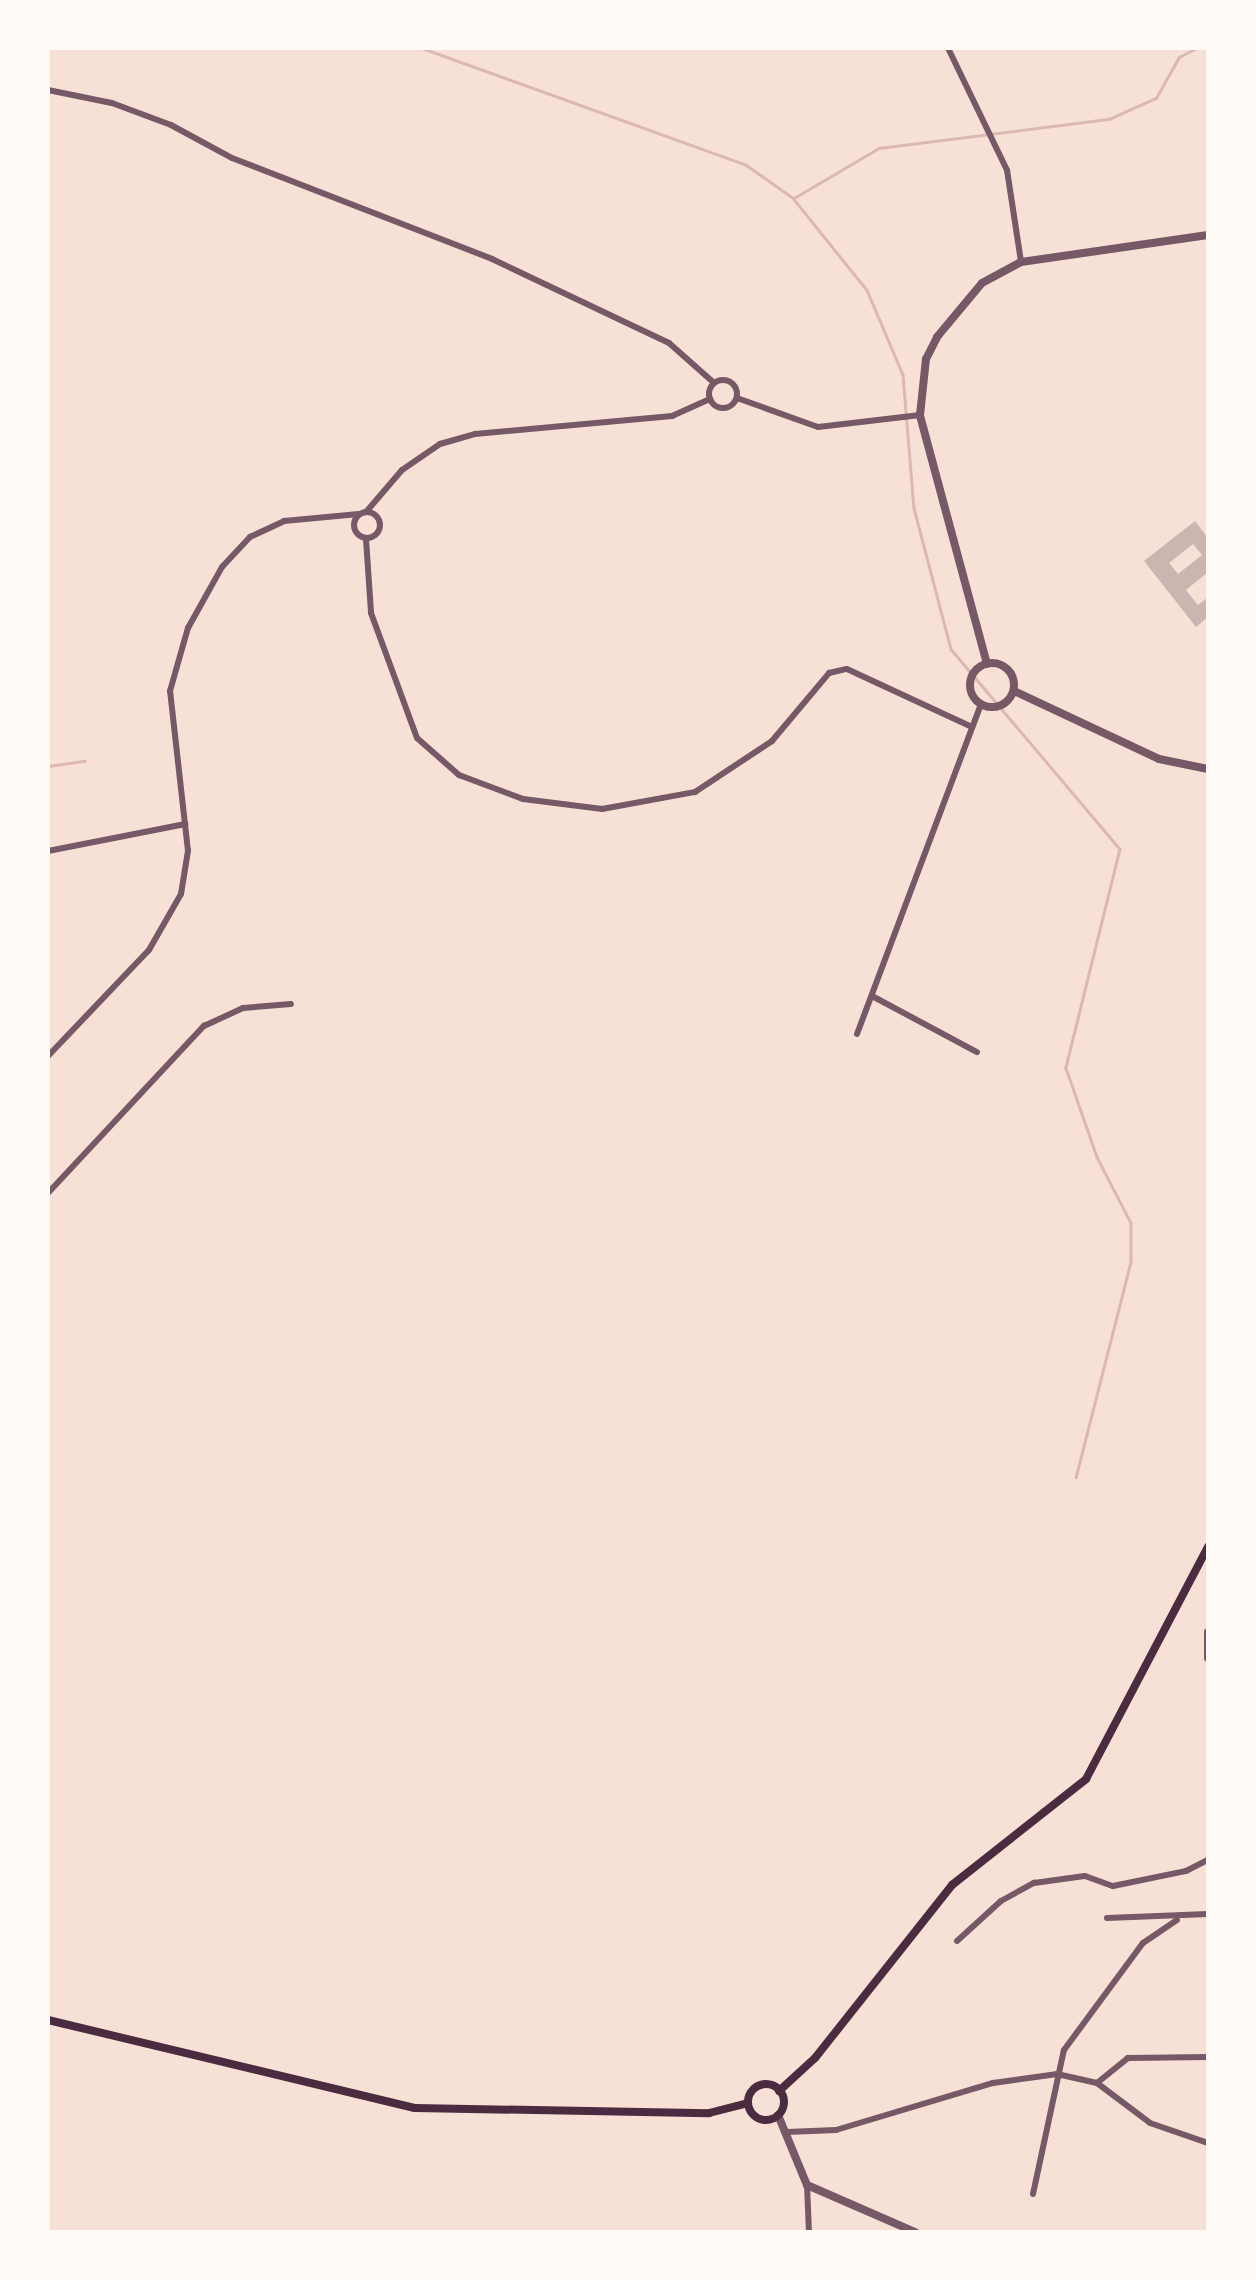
<!DOCTYPE html>
<html>
<head>
<meta charset="utf-8">
<style>
  body { margin:0 }
  #map { position:relative; width:1256px; height:2280px; overflow:hidden; background:#f7e1d7; font-family:"Playfair Display",serif }
  div>[style] { position:absolute }
  .stream>* { height:2.5px; margin:-1.25px; padding:0 1.25px; transform-origin:1.25px; border-radius:1.25px; background:#dcb8b0 }
  .building>* { inset:0; background:#ccb4b1 }
  .minor>* { height:6px; margin:-3px; padding:0 3px; transform-origin:3px; border-radius:3px; background:#755966 }
  .minor>.ring { margin:-3px; padding:0; box-sizing:content-box; background:none; border:6px solid #755966; border-radius:50% }
  .tertiary>* { height:8px; margin:-4px; padding:0 4px; transform-origin:4px; border-radius:4px; background:#755966 }
  .tertiary>.ring { margin:-4px; padding:0; box-sizing:content-box; background:none; border:8px solid #755966; border-radius:50% }
  .secondary>* { height:8px; margin:-4px; padding:0 4px; transform-origin:4px; border-radius:4px; background:#4a2c40 }
  .secondary>.ring { margin:-4px; padding:0; box-sizing:content-box; background:none; border:8px solid #4a2c40; border-radius:50% }
  span { translate:-50% -50%; white-space:nowrap; text-align:center; line-height:1.15; -webkit-text-stroke:8px #fffaf5; paint-order:stroke }
  .frame { position:absolute; inset:0; border:50px solid #fffaf5; pointer-events:none }
</style>
</head>
<body>
<div id="map">
  <div class="stream">
    <div style="left:422px;top:48px;width:343px;rotate:19.8deg"></div>
    <div style="left:745px;top:164px;width:59px;rotate:35.3deg"></div>
    <div style="left:793px;top:198px;width:118px;rotate:51.2deg"></div>
    <div style="left:867px;top:290px;width:92px;rotate:67deg"></div>
    <div style="left:903px;top:375px;width:133px;rotate:85.3deg"></div>
    <div style="left:914px;top:508px;width:146px;rotate:75.3deg"></div>
    <div style="left:951px;top:649px;width:262px;rotate:49.8deg"></div>
    <div style="left:1120px;top:849px;width:226px;rotate:103.9deg"></div>
    <div style="left:1066px;top:1068px;width:94px;rotate:70.8deg"></div>
    <div style="left:1097px;top:1157px;width:74px;rotate:62.7deg"></div>
    <div style="left:1131px;top:1223px;width:39px;rotate:90deg"></div>
    <div style="left:1131px;top:1262px;width:222px;rotate:104.3deg"></div>
    <div style="left:794px;top:198px;width:99px;rotate:-30.5deg"></div>
    <div style="left:879px;top:148px;width:232px;rotate:-7.2deg"></div>
    <div style="left:1109px;top:119px;width:51px;rotate:-24.1deg"></div>
    <div style="left:1156px;top:98px;width:47px;rotate:-60.7deg"></div>
    <div style="left:1179px;top:57px;width:20px;rotate:-27deg"></div>
    <div style="left:48px;top:766px;width:37px;rotate:-8deg"></div>
  </div>
  <div class="building">
    <div style="clip-path:polygon(evenodd,1195px 521px,1208px 538px,1208px 572px,1186px 590px,1198px 605px,1208px 597px,1208px 617px,1196px 627px,1144px 561px,1195px 521px,1193px 544px,1202px 555px,1178px 574px,1169px 563px,1193px 544px)"></div>
  </div>
  <div class="minor">
    <div style="left:948px;top:48px;width:136px;rotate:64.2deg"></div>
    <div style="left:1007px;top:170px;width:93px;rotate:81.3deg"></div>
    <div style="left:48px;top:90px;width:65px;rotate:11.5deg"></div>
    <div style="left:112px;top:103px;width:63px;rotate:20.4deg"></div>
    <div style="left:171px;top:125px;width:69px;rotate:28.4deg"></div>
    <div style="left:232px;top:158px;width:279px;rotate:21.2deg"></div>
    <div style="left:492px;top:259px;width:196px;rotate:25.4deg"></div>
    <div style="left:669px;top:343px;width:60px;rotate:41.6deg"></div>
    <div class="ring" style="left:709px;top:380px;width:22px;height:22px"></div>
    <div style="left:737px;top:398px;width:86px;rotate:19.7deg"></div>
    <div style="left:818px;top:427px;width:103px;rotate:-6.7deg"></div>
    <div class="ring" style="left:354px;top:512px;width:20px;height:20px"></div>
    <div style="left:366px;top:512px;width:55px;rotate:-49.4deg"></div>
    <div style="left:402px;top:470px;width:46px;rotate:-34.4deg"></div>
    <div style="left:440px;top:444px;width:36px;rotate:-16deg"></div>
    <div style="left:475px;top:434px;width:198px;rotate:-5.2deg"></div>
    <div style="left:672px;top:416px;width:42px;rotate:-24.1deg"></div>
    <div style="left:366px;top:539px;width:74px;rotate:86.1deg"></div>
    <div style="left:371px;top:613px;width:133px;rotate:69.8deg"></div>
    <div style="left:417px;top:738px;width:56px;rotate:41.4deg"></div>
    <div style="left:459px;top:775px;width:68px;rotate:20.6deg"></div>
    <div style="left:523px;top:799px;width:80px;rotate:7.2deg"></div>
    <div style="left:602px;top:809px;width:95px;rotate:-10.4deg"></div>
    <div style="left:695px;top:792px;width:92px;rotate:-33.5deg"></div>
    <div style="left:772px;top:741px;width:89px;rotate:-50deg"></div>
    <div style="left:829px;top:673px;width:18px;rotate:-13deg"></div>
    <div style="left:847px;top:669px;width:136px;rotate:24.9deg"></div>
    <div style="left:48px;top:851px;width:140px;rotate:-11.1deg"></div>
    <div style="left:872px;top:996px;width:119px;rotate:28.1deg"></div>
    <div style="left:857px;top:1034px;width:353px;rotate:-69.4deg"></div>
    <div style="left:48px;top:1056px;width:146px;rotate:-46.4deg"></div>
    <div style="left:149px;top:950px;width:64px;rotate:-60.3deg"></div>
    <div style="left:181px;top:894px;width:44px;rotate:-80.8deg"></div>
    <div style="left:188px;top:851px;width:161px;rotate:-96.4deg"></div>
    <div style="left:170px;top:691px;width:66px;rotate:-74.1deg"></div>
    <div style="left:188px;top:628px;width:70px;rotate:-60.9deg"></div>
    <div style="left:222px;top:567px;width:41px;rotate:-47deg"></div>
    <div style="left:250px;top:537px;width:38px;rotate:-25deg"></div>
    <div style="left:284px;top:521px;width:75px;rotate:-5.3deg"></div>
    <div style="left:48px;top:1193px;width:229px;rotate:-47deg"></div>
    <div style="left:204px;top:1026px;width:43px;rotate:-24.8deg"></div>
    <div style="left:243px;top:1008px;width:48px;rotate:-4.8deg"></div>
    <div style="left:1107px;top:1918px;width:101px;rotate:-2.3deg"></div>
    <div style="left:957px;top:1941px;width:59px;rotate:-42.3deg"></div>
    <div style="left:1001px;top:1901px;width:38px;rotate:-29deg"></div>
    <div style="left:1034px;top:1883px;width:51px;rotate:-7.8deg"></div>
    <div style="left:1085px;top:1876px;width:30px;rotate:20deg"></div>
    <div style="left:1113px;top:1886px;width:75px;rotate:-11.6deg"></div>
    <div style="left:1186px;top:1871px;width:25px;rotate:-27deg"></div>
    <div style="left:1097px;top:2083px;width:40px;rotate:-39deg"></div>
    <div style="left:1128px;top:2058px;width:80px;rotate:-0.7deg"></div>
    <div style="left:787px;top:2132px;width:49px;rotate:-2.3deg"></div>
    <div style="left:836px;top:2130px;width:164px;rotate:-16.7deg"></div>
    <div style="left:993px;top:2083px;width:65px;rotate:-8deg"></div>
    <div style="left:1057px;top:2074px;width:41px;rotate:12.7deg"></div>
    <div style="left:1097px;top:2083px;width:66px;rotate:37deg"></div>
    <div style="left:1150px;top:2123px;width:61px;rotate:19deg"></div>
    <div style="left:807px;top:2185px;width:47px;rotate:87.6deg"></div>
    <div style="left:1033px;top:2194px;width:147px;rotate:-77.9deg"></div>
    <div style="left:1064px;top:2050px;width:133px;rotate:-53.6deg"></div>
    <div style="left:1143px;top:1943px;width:41px;rotate:-34.1deg"></div>
  </div>
  <div class="tertiary">
    <div class="ring" style="left:970px;top:663px;width:36px;height:36px"></div>
    <div style="left:987px;top:664px;width:258px;rotate:-105.1deg"></div>
    <div style="left:920px;top:415px;width:56px;rotate:-83.9deg"></div>
    <div style="left:926px;top:359px;width:25px;rotate:-63deg"></div>
    <div style="left:937px;top:337px;width:70px;rotate:-50.2deg"></div>
    <div style="left:982px;top:283px;width:44px;rotate:-28.3deg"></div>
    <div style="left:1021px;top:262px;width:189px;rotate:-8.2deg"></div>
    <div style="left:1014px;top:691px;width:160px;rotate:25.1deg"></div>
    <div style="left:1159px;top:759px;width:50px;rotate:11.5deg"></div>
    <div style="left:1208px;top:1632px;width:26px;rotate:90deg"></div>
    <div style="left:778px;top:2115px;width:76px;rotate:67.5deg"></div>
    <div style="left:807px;top:2185px;width:118px;rotate:23.5deg"></div>
  </div>
  <div class="secondary">
    <div style="left:48px;top:2020px;width:377px;rotate:13.5deg"></div>
    <div style="left:415px;top:2108px;width:294px;rotate:1deg"></div>
    <div style="left:709px;top:2113px;width:40px;rotate:-14.4deg"></div>
    <div class="ring" style="left:748px;top:2084px;width:28px;height:28px"></div>
    <div style="left:779px;top:2091px;width:49px;rotate:-42.5deg"></div>
    <div style="left:815px;top:2058px;width:221px;rotate:-51.6deg"></div>
    <div style="left:952px;top:1885px;width:171px;rotate:-38.3deg"></div>
    <div style="left:1086px;top:1779px;width:262px;rotate:-62.3deg"></div>
  </div>
  <div class="frame"></div>
</div>
</body>
</html>
